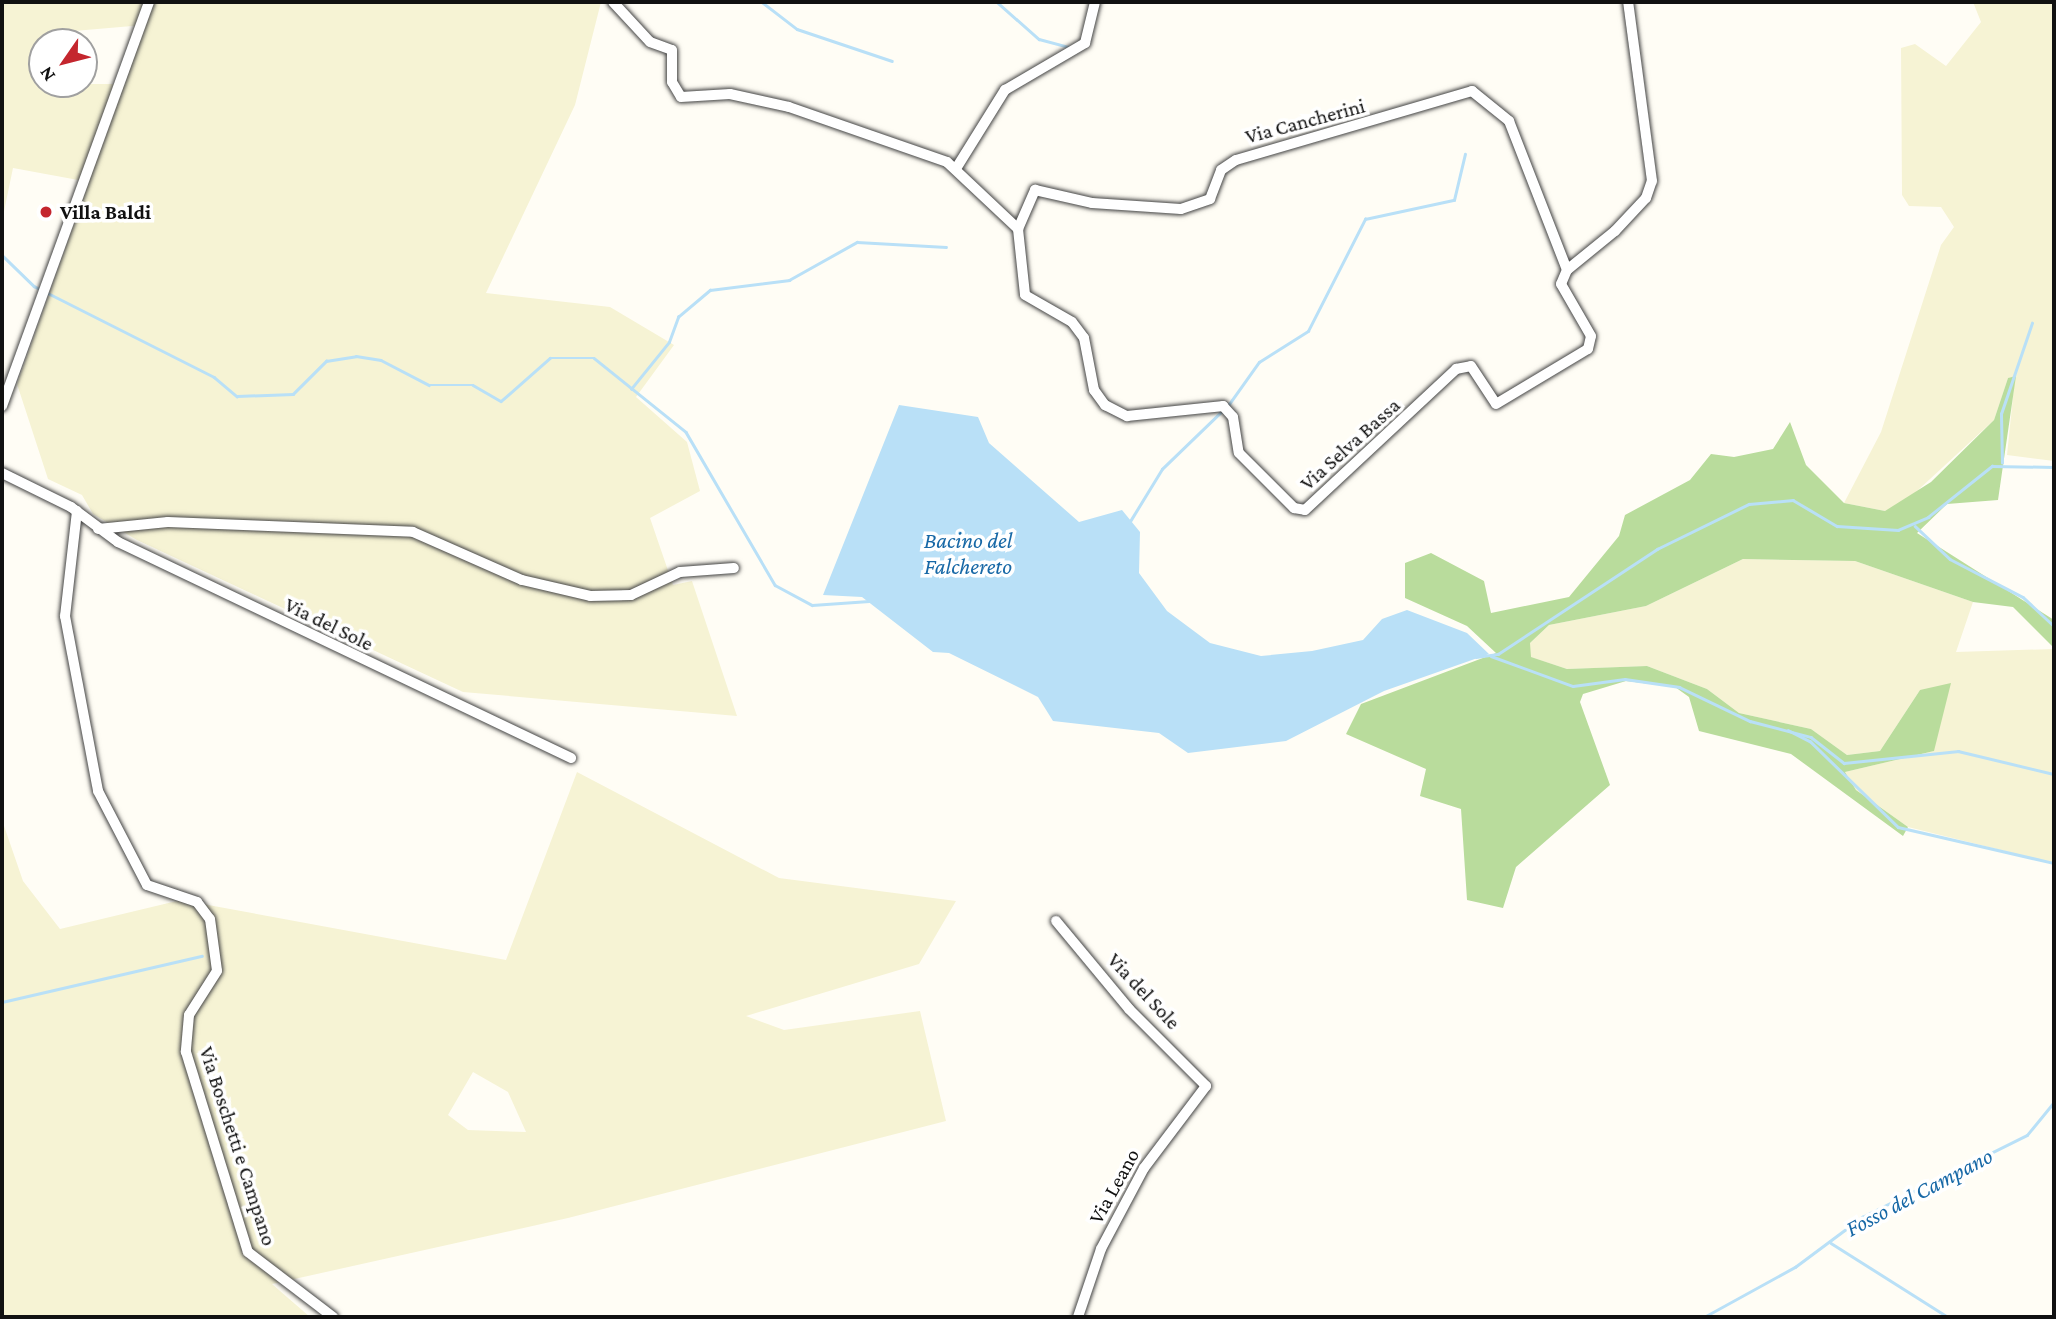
<!DOCTYPE html>
<html>
<head>
<meta charset="utf-8">
<style>
  body { margin:0 }
  #map { position:relative; width:2056px; height:1319px; overflow:hidden; background:#fffdf5; font-family:"Crimson Pro",serif }
  div>[style] { position:absolute }
  .farmland>* { inset:0; background:#f6f3d4 }
  .forest>* { inset:0; background:#b9dc9c }
  .water>* { inset:0; background:#b9e0f7 }
  .stream>* { height:2.5px; margin:-1.25px; padding:0 1.25px; transform-origin:1.25px; border-radius:1.25px; background:#b9e0f7 }
  .roads { filter:drop-shadow(0 0 2px #444) drop-shadow(0 0 2px #444) }
  .minor>* { height:10px; margin:-5px; padding:0 5px; transform-origin:5px; border-radius:5px; background:#fff }
  .dots>* { width:19px; height:19px; translate:-50% -50%; box-sizing:border-box; border:4px solid #fff; border-radius:50% }
  span { translate:-50% -50%; white-space:nowrap; text-align:center; line-height:1.15; -webkit-text-stroke:7px #fff; paint-order:stroke }
  .street-label { font-size:21px; color:#111 }
  .poi-label { font-size:21px; color:#111; font-weight:700 }
  .left { translate:0 -50%; text-align:left }
  .water-label { font-size:23px; color:#1768a6; font-style:italic }
  .frame { position:absolute; inset:0; border:4px solid #111; pointer-events:none }
  .north { position:absolute; left:28px; top:28px; width:70px; height:70px; box-sizing:border-box; background:#fff; border:2px solid #a0a0a0; border-radius:50%; rotate:235deg; font-size:19px; font-weight:700; line-height:28px; text-align:center; color:#111 }
  .north::after { content:''; display:block; margin:auto; width:24px; height:32px; background:#c4262e; clip-path:polygon(50% 0,100% 100%,50% 72%,0 100%) }
</style>
</head>
<body>
<div id="map">
  <div class="farmland">
    <div style="clip-path:polygon(evenodd,2px 2px,601px 2px,575px 105px,486px 293px,610px 307px,674px 345px,636px 397px,687px 442px,700px 491px,650px 518px,673px 585px,692px 581px,737px 716px,463px 692px,137px 540px,93px 514px,82px 495px,48px 479px,17px 384px,89px 182px,13px 168px,2px 221px,2px 2px,144px 25px,125px 84px,42px 84px,42px 42px,74px 42px,74px 31px,144px 25px)"></div>
    <div style="clip-path:polygon(1973px 2px,2054px 2px,2054px 461px,2007px 455px,2015px 377px,2008px 378px,1994px 420px,1904px 503px,1885px 511px,1844px 503px,1881px 432px,1941px 245px,1954px 227px,1941px 207px,1909px 206px,1902px 195px,1901px 48px,1915px 44px,1946px 66px,1981px 22px)"></div>
    <div style="clip-path:polygon(1743px 559px,1855px 561px,1973px 602px,1956px 652px,2054px 649px,2053px 863px,1908px 827px,1856px 790px,1845px 772px,1934px 751px,1920px 690px,1880px 751px,1847px 755px,1811px 729px,1739px 713px,1707px 689px,1647px 666px,1567px 669px,1530px 657px,1530px 643px,1549px 625px,1646px 606px)"></div>
    <div style="clip-path:polygon(evenodd,577px 772px,779px 878px,956px 901px,919px 964px,746px 1016px,784px 1030px,920px 1011px,946px 1121px,568px 1218px,272px 1284px,310px 1317px,2px 1317px,2px 820px,23px 881px,60px 929px,181px 900px,506px 960px,577px 772px,473px 1072px,508px 1092px,526px 1132px,468px 1130px,448px 1115px,473px 1072px)"></div>
  </div>
  <div class="forest">
    <div style="clip-path:polygon(2016px 376px,1998px 500px,1947px 504px,1917px 533px,2054px 620px,2054px 648px,2013px 607px,1973px 602px,1855px 561px,1743px 559px,1646px 606px,1549px 625px,1530px 643px,1531px 657px,1567px 669px,1647px 666px,1707px 689px,1739px 713px,1811px 729px,1847px 755px,1880px 751px,1920px 690px,1951px 683px,1934px 751px,1845px 772px,1856px 790px,1908px 827px,1903px 836px,1791px 754px,1699px 731px,1689px 697px,1675px 687px,1626px 681px,1583px 694px,1580px 702px,1610px 785px,1516px 867px,1503px 908px,1467px 900px,1461px 809px,1420px 796px,1426px 769px,1346px 734px,1361px 704px,1496px 653px,1467px 626px,1405px 598px,1405px 563px,1431px 553px,1484px 581px,1491px 613px,1569px 597px,1619px 536px,1625px 515px,1690px 480px,1711px 454px,1734px 457px,1773px 449px,1790px 422px,1806px 465px,1844px 503px,1885px 511px,1931px 482px,1994px 420px,2008px 378px)"></div>
  </div>
  <div class="water">
    <div style="clip-path:polygon(899px 405px,978px 417px,989px 443px,1079px 522px,1122px 510px,1140px 532px,1139px 573px,1167px 611px,1210px 643px,1261px 656px,1312px 651px,1363px 640px,1382px 619px,1407px 610px,1467px 633px,1489px 654px,1384px 691px,1286px 741px,1188px 753px,1159px 733px,1053px 721px,1038px 697px,949px 653px,933px 652px,862px 597px,823px 595px)"></div>
  </div>
  <div class="stream">
    <div style="left:762px;top:2px;width:44px;rotate:37.6deg"></div>
    <div style="left:797px;top:29px;width:100px;rotate:18.6deg"></div>
    <div style="left:997px;top:2px;width:56px;rotate:41.4deg"></div>
    <div style="left:1039px;top:39px;width:31px;rotate:15deg"></div>
    <div style="left:2px;top:255px;width:45px;rotate:44.1deg"></div>
    <div style="left:34px;top:286px;width:202px;rotate:26.8deg"></div>
    <div style="left:214px;top:377px;width:30px;rotate:40deg"></div>
    <div style="left:237px;top:396px;width:56px;rotate:-2deg"></div>
    <div style="left:293px;top:394px;width:47px;rotate:-45deg"></div>
    <div style="left:326px;top:361px;width:30px;rotate:-9deg"></div>
    <div style="left:356px;top:356px;width:25px;rotate:9deg"></div>
    <div style="left:381px;top:360px;width:54px;rotate:27.5deg"></div>
    <div style="left:429px;top:385px;width:44px"></div>
    <div style="left:473px;top:385px;width:32px;rotate:30deg"></div>
    <div style="left:501px;top:401px;width:65px;rotate:-41.3deg"></div>
    <div style="left:550px;top:358px;width:44px"></div>
    <div style="left:594px;top:358px;width:118px;rotate:38.8deg"></div>
    <div style="left:686px;top:432px;width:177px;rotate:59.8deg"></div>
    <div style="left:775px;top:585px;width:42px;rotate:28.4deg"></div>
    <div style="left:812px;top:605px;width:57px;rotate:-4deg"></div>
    <div style="left:631px;top:389px;width:60px;rotate:-51deg"></div>
    <div style="left:669px;top:342px;width:27px;rotate:-70deg"></div>
    <div style="left:678px;top:317px;width:42px;rotate:-40.2deg"></div>
    <div style="left:710px;top:290px;width:80px;rotate:-7.2deg"></div>
    <div style="left:789px;top:280px;width:78px;rotate:-29.2deg"></div>
    <div style="left:857px;top:242px;width:89px;rotate:3.2deg"></div>
    <div style="left:1227px;top:407px;width:55px;rotate:-54.6deg"></div>
    <div style="left:1259px;top:362px;width:58px;rotate:-32.3deg"></div>
    <div style="left:1308px;top:331px;width:126px;rotate:-63deg"></div>
    <div style="left:1365px;top:219px;width:91px;rotate:-12.1deg"></div>
    <div style="left:1454px;top:200px;width:47px;rotate:-76.6deg"></div>
    <div style="left:2002px;top:463px;width:49px;rotate:-91.2deg"></div>
    <div style="left:2001px;top:414px;width:96px;rotate:-71.2deg"></div>
    <div style="left:1129px;top:523px;width:63px;rotate:-58.6deg"></div>
    <div style="left:1162px;top:469px;width:83px;rotate:-44deg"></div>
    <div style="left:1915px;top:526px;width:48px;rotate:43.3deg"></div>
    <div style="left:1950px;top:559px;width:82px;rotate:27.5deg"></div>
    <div style="left:2023px;top:597px;width:42px;rotate:43.1deg"></div>
    <div style="left:1491px;top:656px;width:87px;rotate:20.1deg"></div>
    <div style="left:1573px;top:686px;width:52px;rotate:-7.7deg"></div>
    <div style="left:1625px;top:679px;width:55px;rotate:8.4deg"></div>
    <div style="left:1679px;top:687px;width:79px;rotate:25.6deg"></div>
    <div style="left:1750px;top:721px;width:63px;rotate:14.7deg"></div>
    <div style="left:1811px;top:737px;width:42px;rotate:38.2deg"></div>
    <div style="left:1844px;top:763px;width:115px;rotate:-6deg"></div>
    <div style="left:1958px;top:751px;width:99px;rotate:13.5deg"></div>
    <div style="left:1476px;top:657px;width:22px;rotate:-8deg"></div>
    <div style="left:1498px;top:654px;width:191px;rotate:-33.4deg"></div>
    <div style="left:1657px;top:549px;width:102px;rotate:-26.1deg"></div>
    <div style="left:1749px;top:504px;width:44px;rotate:-5.2deg"></div>
    <div style="left:1793px;top:500px;width:51px;rotate:30.6deg"></div>
    <div style="left:1837px;top:526px;width:61px;rotate:3.8deg"></div>
    <div style="left:1898px;top:530px;width:33px;rotate:-23deg"></div>
    <div style="left:1928px;top:517px;width:82px;rotate:-38.6deg"></div>
    <div style="left:1992px;top:466px;width:62px;rotate:0.9deg"></div>
    <div style="left:1788px;top:730px;width:25px;rotate:27deg"></div>
    <div style="left:1810px;top:741px;width:123px;rotate:44.3deg"></div>
    <div style="left:1898px;top:827px;width:160px;rotate:13deg"></div>
    <div style="left:2px;top:1002px;width:205px;rotate:-13deg"></div>
    <div style="left:1831px;top:1243px;width:138px;rotate:32.3deg"></div>
    <div style="left:1704px;top:1317px;width:104px;rotate:-28.8deg"></div>
    <div style="left:1795px;top:1267px;width:84px;rotate:-36.7deg"></div>
    <div style="left:1862px;top:1217px;width:184px;rotate:-26.4deg"></div>
    <div style="left:2027px;top:1135px;width:43px;rotate:-50.7deg"></div>
  </div>
  <div class="roads">
    <div class="minor">
      <div style="left:613px;top:2px;width:54px;rotate:47.2deg"></div>
      <div style="left:650px;top:42px;width:23px;rotate:20deg"></div>
      <div style="left:672px;top:50px;width:32px;rotate:90deg"></div>
      <div style="left:672px;top:82px;width:17px;rotate:59deg"></div>
      <div style="left:681px;top:97px;width:49px;rotate:-3.5deg"></div>
      <div style="left:730px;top:94px;width:60px;rotate:12.4deg"></div>
      <div style="left:789px;top:107px;width:167px;rotate:19.2deg"></div>
      <div style="left:947px;top:162px;width:98px;rotate:43.3deg"></div>
      <div style="left:1018px;top:229px;width:43px;rotate:-66.4deg"></div>
      <div style="left:1035px;top:190px;width:58px;rotate:12.8deg"></div>
      <div style="left:1092px;top:203px;width:89px;rotate:3.9deg"></div>
      <div style="left:1181px;top:209px;width:31px;rotate:-19deg"></div>
      <div style="left:1210px;top:199px;width:31px;rotate:-69deg"></div>
      <div style="left:1221px;top:170px;width:18px;rotate:-34deg"></div>
      <div style="left:1236px;top:160px;width:246px;rotate:-16.3deg"></div>
      <div style="left:1472px;top:91px;width:48px;rotate:39deg"></div>
      <div style="left:1509px;top:121px;width:160px;rotate:68.7deg"></div>
      <div style="left:1567px;top:270px;width:62px;rotate:-39.1deg"></div>
      <div style="left:1615px;top:231px;width:45px;rotate:-46.8deg"></div>
      <div style="left:1646px;top:198px;width:18px;rotate:-71deg"></div>
      <div style="left:1652px;top:181px;width:181px;rotate:-97.6deg"></div>
      <div style="left:957px;top:167px;width:91px;rotate:-58.1deg"></div>
      <div style="left:1005px;top:90px;width:93px;rotate:-30.4deg"></div>
      <div style="left:1085px;top:43px;width:42px;rotate:-76.3deg"></div>
      <div style="left:1018px;top:229px;width:66px;rotate:83.9deg"></div>
      <div style="left:1025px;top:295px;width:54px;rotate:29.9deg"></div>
      <div style="left:1072px;top:322px;width:20px;rotate:53deg"></div>
      <div style="left:1084px;top:338px;width:53px;rotate:79.1deg"></div>
      <div style="left:1094px;top:390px;width:19px;rotate:54deg"></div>
      <div style="left:1105px;top:405px;width:25px;rotate:27deg"></div>
      <div style="left:1127px;top:416px;width:97px;rotate:-5.9deg"></div>
      <div style="left:1223px;top:406px;width:15px;rotate:48deg"></div>
      <div style="left:1233px;top:417px;width:36px;rotate:81deg"></div>
      <div style="left:1239px;top:453px;width:78px;rotate:45deg"></div>
      <div style="left:1294px;top:508px;width:11px;rotate:10deg"></div>
      <div style="left:1305px;top:510px;width:207px;rotate:-43deg"></div>
      <div style="left:1456px;top:369px;width:15px;rotate:-11deg"></div>
      <div style="left:1471px;top:366px;width:45px;rotate:56.7deg"></div>
      <div style="left:1496px;top:404px;width:107px;rotate:-30.9deg"></div>
      <div style="left:1588px;top:349px;width:13px;rotate:-77deg"></div>
      <div style="left:1591px;top:336px;width:60px;rotate:-120deg"></div>
      <div style="left:1561px;top:284px;width:15px;rotate:-67deg"></div>
      <div style="left:2px;top:406px;width:430px;rotate:-70deg"></div>
      <div style="left:2px;top:473px;width:77px;rotate:26.2deg"></div>
      <div style="left:71px;top:507px;width:59px;rotate:36.7deg"></div>
      <div style="left:118px;top:542px;width:502px;rotate:25.49deg"></div>
      <div style="left:77px;top:511px;width:106px;rotate:96.5deg"></div>
      <div style="left:65px;top:616px;width:178px;rotate:79.3deg"></div>
      <div style="left:98px;top:791px;width:106px;rotate:62.5deg"></div>
      <div style="left:147px;top:885px;width:53px;rotate:18.8deg"></div>
      <div style="left:197px;top:902px;width:21px;rotate:53deg"></div>
      <div style="left:210px;top:919px;width:52px;rotate:82.3deg"></div>
      <div style="left:217px;top:971px;width:52px;rotate:122.5deg"></div>
      <div style="left:189px;top:1015px;width:37px;rotate:95deg"></div>
      <div style="left:186px;top:1052px;width:209px;rotate:72.8deg"></div>
      <div style="left:248px;top:1252px;width:107px;rotate:37.4deg"></div>
      <div style="left:98px;top:529px;width:70px;rotate:-5.7deg"></div>
      <div style="left:168px;top:522px;width:245px;rotate:2.3deg"></div>
      <div style="left:413px;top:532px;width:119px;rotate:23.8deg"></div>
      <div style="left:522px;top:580px;width:70px;rotate:13.2deg"></div>
      <div style="left:590px;top:596px;width:41px;rotate:-1.4deg"></div>
      <div style="left:631px;top:595px;width:54px;rotate:-25.1deg"></div>
      <div style="left:680px;top:572px;width:54px;rotate:-4.2deg"></div>
      <div style="left:1056px;top:921px;width:114px;rotate:50.3deg"></div>
      <div style="left:1129px;top:1009px;width:109px;rotate:45deg"></div>
      <div style="left:1206px;top:1086px;width:103px;rotate:127.1deg"></div>
      <div style="left:1144px;top:1168px;width:92px;rotate:118deg"></div>
      <div style="left:1101px;top:1249px;width:72px;rotate:108.7deg"></div>
    </div>
  </div>
  <div class="dots">
    <div style="left:46px;top:212px;background:#c4262e"></div>
  </div>
  <div class="street-label">
    <span style="left:1305px;top:121px;rotate:-15deg">Via Cancherini</span>
    <span style="left:1350px;top:444px;rotate:-42deg">Via Selva Bassa</span>
    <span style="left:329px;top:624px;rotate:26deg">Via del Sole</span>
    <span style="left:1144px;top:991px;rotate:47deg">Via del Sole</span>
    <span style="left:238px;top:1146px;rotate:72deg">Via Boschetti e Campano</span>
    <span style="left:1114px;top:1186px;rotate:-61deg">Via Leano</span>
  </div>
  <div class="poi-label">
    <span class="left" style="left:60px;top:212px">Villa Baldi</span>
  </div>
  <div class="water-label">
    <span style="left:968px;top:553px">Bacino del<br>Falchereto</span>
    <span style="left:1919px;top:1192px;rotate:-28deg">Fosso del Campano</span>
  </div>
  <div class="frame"></div>
  <div class="north">N</div>
</div>
</body>
</html>
